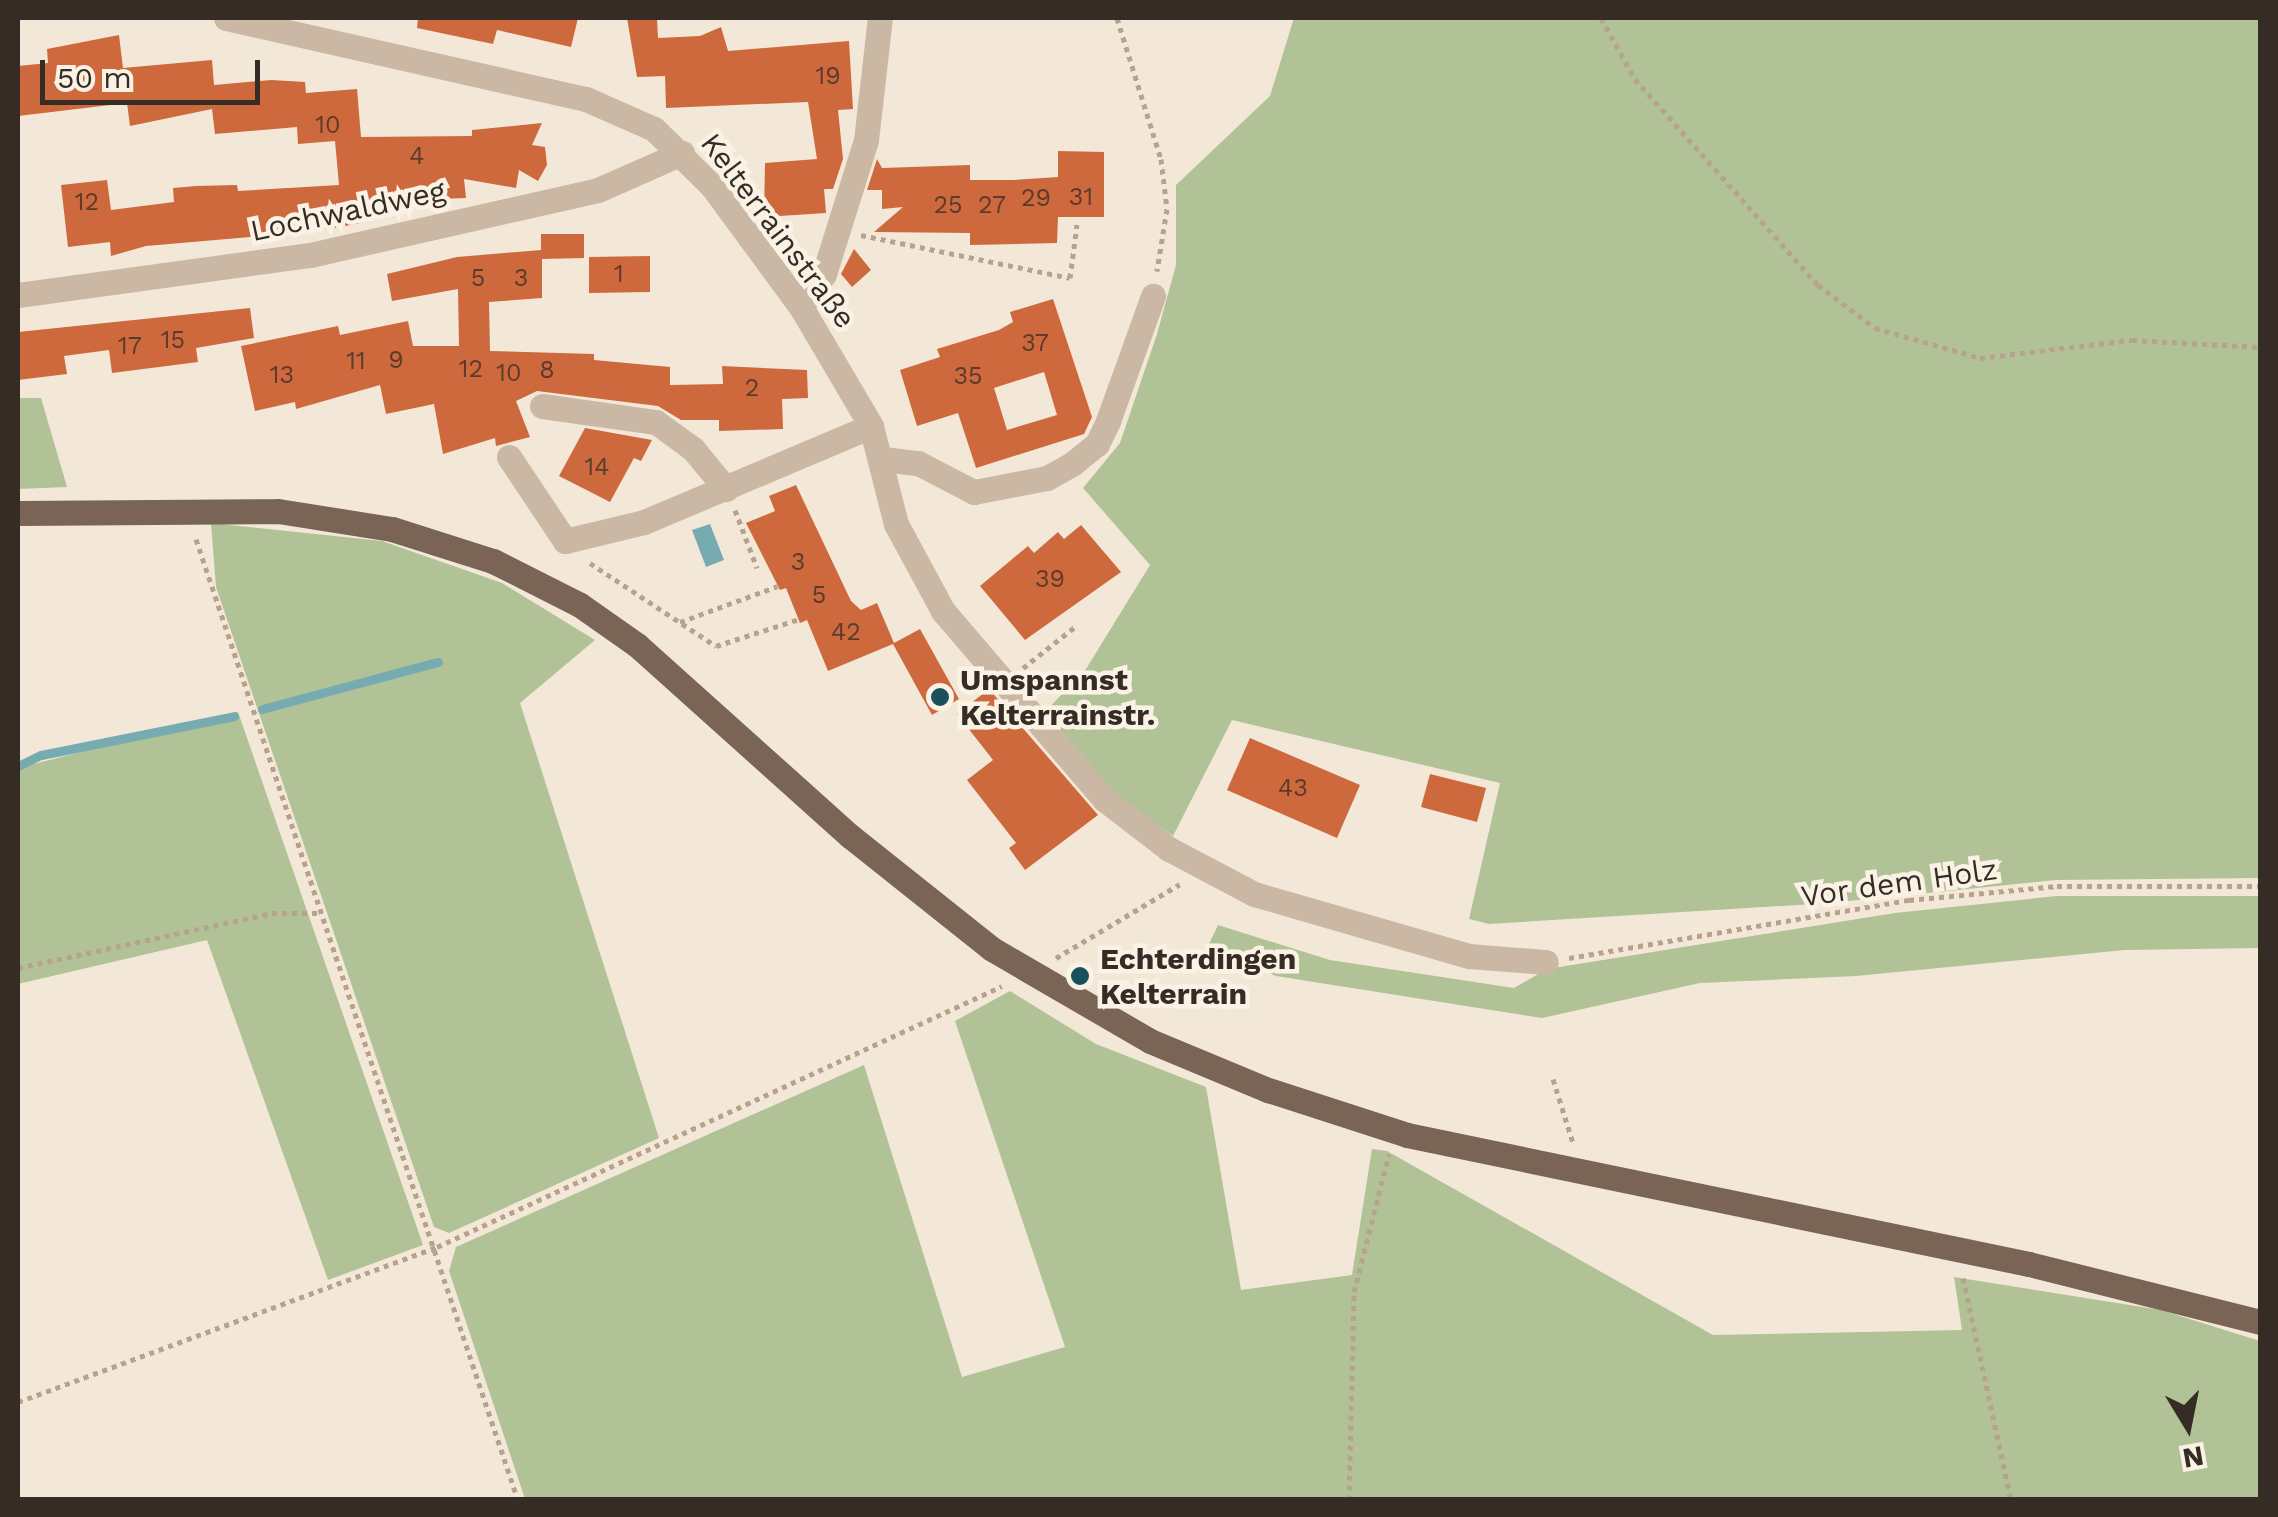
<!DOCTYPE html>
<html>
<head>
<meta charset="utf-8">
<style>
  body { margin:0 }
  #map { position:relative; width:2278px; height:1517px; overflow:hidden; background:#f3e8d8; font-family:"Work Sans",sans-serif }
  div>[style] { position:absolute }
  .green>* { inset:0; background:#b1c297 }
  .water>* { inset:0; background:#76abb1 }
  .stream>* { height:9px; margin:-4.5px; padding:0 4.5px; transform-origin:4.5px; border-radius:4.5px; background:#76abb1 }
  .building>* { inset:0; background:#cd693c }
  .path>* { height:5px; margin-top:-2.5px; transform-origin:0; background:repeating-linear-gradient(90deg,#b7a28e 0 5px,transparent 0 10px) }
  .minor>* { height:25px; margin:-12.5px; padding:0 12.5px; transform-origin:12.5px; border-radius:12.5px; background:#cbb8a4 }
  .major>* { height:25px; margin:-12.5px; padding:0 12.5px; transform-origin:12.5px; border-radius:12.5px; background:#796456 }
  .dots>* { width:28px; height:28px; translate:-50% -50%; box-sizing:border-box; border:5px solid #faf2e5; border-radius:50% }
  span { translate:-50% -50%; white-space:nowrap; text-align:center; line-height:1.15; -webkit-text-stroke:9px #faf2e5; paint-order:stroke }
  .number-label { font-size:25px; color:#5c3b2c }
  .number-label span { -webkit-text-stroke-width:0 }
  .street-label { font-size:30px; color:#362c26 }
  .poi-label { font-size:30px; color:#362c26; font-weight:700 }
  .left { translate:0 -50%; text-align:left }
  .frame { position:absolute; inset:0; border:20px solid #362c26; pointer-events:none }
  .north { position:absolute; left:2138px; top:1377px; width:100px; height:100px; -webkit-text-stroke:8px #faf2e5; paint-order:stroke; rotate:170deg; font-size:28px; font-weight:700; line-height:40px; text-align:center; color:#362c26 }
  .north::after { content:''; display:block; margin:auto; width:35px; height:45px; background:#362c26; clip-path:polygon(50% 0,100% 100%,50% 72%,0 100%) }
  .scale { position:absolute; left:40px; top:60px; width:220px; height:45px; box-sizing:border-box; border:5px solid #362c26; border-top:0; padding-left:12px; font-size:30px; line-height:35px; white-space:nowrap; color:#362c26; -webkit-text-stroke:8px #faf2e5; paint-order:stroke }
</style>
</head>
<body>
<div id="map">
  <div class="green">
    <div style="clip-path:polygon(1294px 18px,2260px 18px,2260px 878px,2056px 880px,1829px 903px,1489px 924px,1469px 919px,1500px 783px,1232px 720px,1173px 836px,1114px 795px,1042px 715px,1086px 669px,1150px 565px,1083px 488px,1120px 443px,1157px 334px,1176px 265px,1176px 185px,1270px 96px)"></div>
    <div style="clip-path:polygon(18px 398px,41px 398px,67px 487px,18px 489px)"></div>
    <div style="clip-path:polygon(211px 523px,382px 541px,502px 583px,595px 640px,520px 703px,659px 1138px,449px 1233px,434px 1227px,216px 587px)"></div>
    <div style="clip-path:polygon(238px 712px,423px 1245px,328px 1280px,207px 940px,18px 984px,18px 768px)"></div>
    <div style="clip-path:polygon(2057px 896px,2260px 896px,2260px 948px,2125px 950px,1856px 976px,1700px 983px,1542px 1018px,1276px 976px,1209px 944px,1218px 925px,1330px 960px,1514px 988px,1547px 969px,1895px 913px)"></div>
    <div style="clip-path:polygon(1010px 991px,1096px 1044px,1206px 1087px,1241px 1290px,1352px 1275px,1372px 1149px,1387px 1151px,1713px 1335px,1962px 1330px,1954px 1277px,2161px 1310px,2260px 1341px,2260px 1499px,525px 1499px,449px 1271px,456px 1247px,864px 1065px,962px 1377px,1065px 1347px,955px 1021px)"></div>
  </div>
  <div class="water">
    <div style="clip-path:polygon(710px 524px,724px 560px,706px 567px,692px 530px)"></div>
  </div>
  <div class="stream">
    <div style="left:262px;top:709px;width:182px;rotate:-15deg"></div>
    <div style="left:18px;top:766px;width:25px;rotate:-26deg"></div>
    <div style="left:41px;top:755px;width:197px;rotate:-11.4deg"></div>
  </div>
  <div class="building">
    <div style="clip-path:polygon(418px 18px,578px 18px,571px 47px,497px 30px,493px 44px,417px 28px)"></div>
    <div style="clip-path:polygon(627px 18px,657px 18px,658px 38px,700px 36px,721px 27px,728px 51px,849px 41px,853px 109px,838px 110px,843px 159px,833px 189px,824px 189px,826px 213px,764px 217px,765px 163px,817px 159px,808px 102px,666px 108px,665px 76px,637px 77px)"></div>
    <div style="clip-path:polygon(119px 35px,123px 68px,212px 60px,214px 85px,271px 80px,305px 82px,306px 93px,357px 89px,361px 137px,472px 136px,472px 130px,542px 123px,532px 145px,545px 147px,547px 165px,538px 181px,519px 170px,516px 188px,464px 179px,466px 198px,359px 202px,360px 223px,320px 231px,146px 246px,111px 256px,110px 242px,68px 247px,61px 185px,107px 180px,111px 210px,174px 202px,173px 188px,196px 186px,237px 185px,238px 191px,339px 185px,335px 141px,298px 144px,297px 127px,215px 134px,212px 109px,130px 126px,127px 103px,18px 116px,18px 66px,48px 63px,47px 49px)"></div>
    <div style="clip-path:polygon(1058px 151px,1104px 152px,1104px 217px,1058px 217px,1057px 243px,970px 245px,970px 233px,874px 232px,903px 207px,882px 209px,882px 190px,867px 190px,877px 159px,882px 168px,970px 165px,970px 180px,1014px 180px,1058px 177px)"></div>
    <div style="clip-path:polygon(541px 234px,584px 234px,584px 258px,542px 259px,542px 298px,489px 302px,490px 351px,594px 354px,594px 360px,670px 367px,670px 385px,723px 384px,722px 366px,807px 370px,808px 398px,782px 399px,783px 429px,719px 431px,719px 420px,681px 420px,658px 406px,537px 391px,516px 401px,530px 437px,496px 446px,495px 438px,443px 454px,434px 404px,386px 414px,380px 385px,296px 409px,295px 402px,255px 411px,241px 346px,338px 326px,340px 335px,408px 321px,413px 346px,459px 346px,458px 289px,392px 301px,387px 274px,457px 257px,541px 250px)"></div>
    <div style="clip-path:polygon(854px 249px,871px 270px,852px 287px,841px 274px)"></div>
    <div style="clip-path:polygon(650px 256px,650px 292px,589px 293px,589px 257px)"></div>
    <div style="clip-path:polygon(evenodd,1053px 299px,1092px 417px,1084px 434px,976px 468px,958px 413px,917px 426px,900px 370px,940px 357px,937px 349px,999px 330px,1013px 322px,1010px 312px,1053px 299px,1044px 372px,1057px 415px,1007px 430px,994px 388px,1044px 372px)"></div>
    <div style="clip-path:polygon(250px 308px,254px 338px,196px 348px,198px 362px,112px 373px,109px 350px,64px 356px,67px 374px,18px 380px,18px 332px)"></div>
    <div style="clip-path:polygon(585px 428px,652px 440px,641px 461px,634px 458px,610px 502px,559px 476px)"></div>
    <div style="clip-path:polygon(796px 485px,851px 601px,861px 610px,877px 603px,894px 643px,920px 629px,959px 699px,932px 715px,893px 644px,828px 671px,807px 620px,800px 623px,786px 588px,780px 590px,746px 523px,775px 511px,769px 496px)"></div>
    <div style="clip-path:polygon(1081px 525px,1121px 572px,1025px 640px,980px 586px,1028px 546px,1034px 553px,1058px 532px,1064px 539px)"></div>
    <div style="clip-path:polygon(989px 689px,1098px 815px,1025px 870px,1009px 848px,1016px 843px,967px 780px,993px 760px,957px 714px)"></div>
    <div style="clip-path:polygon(1250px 738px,1360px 785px,1337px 838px,1227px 790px)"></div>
    <div style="clip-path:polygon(1430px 774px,1486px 788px,1477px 822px,1421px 807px)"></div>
  </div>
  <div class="path">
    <div style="left:1117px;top:18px;width:148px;rotate:72.7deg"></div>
    <div style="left:1161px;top:159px;width:50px;rotate:83.2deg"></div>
    <div style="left:1167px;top:209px;width:63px;rotate:99.2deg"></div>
    <div style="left:1601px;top:18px;width:70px;rotate:60.9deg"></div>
    <div style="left:1635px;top:79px;width:276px;rotate:48.4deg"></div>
    <div style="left:1818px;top:285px;width:71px;rotate:37deg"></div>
    <div style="left:1875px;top:328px;width:109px;rotate:15.9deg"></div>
    <div style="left:1980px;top:358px;width:153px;rotate:-6.8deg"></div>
    <div style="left:2132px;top:340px;width:128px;rotate:3.1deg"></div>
    <div style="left:861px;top:235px;width:213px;rotate:11.6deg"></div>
    <div style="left:1070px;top:278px;width:54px;rotate:-82.6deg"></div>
    <div style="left:735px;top:510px;width:62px;rotate:69.2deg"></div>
    <div style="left:196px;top:539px;width:1014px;rotate:71.48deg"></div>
    <div style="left:590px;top:563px;width:151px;rotate:33.4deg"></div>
    <div style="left:716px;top:646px;width:87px;rotate:-18deg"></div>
    <div style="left:680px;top:622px;width:104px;rotate:-20.2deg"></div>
    <div style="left:1023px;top:668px;width:68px;rotate:-38.4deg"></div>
    <div style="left:1056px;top:958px;width:144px;rotate:-30.8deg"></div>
    <div style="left:1569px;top:958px;width:345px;rotate:-9.7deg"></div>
    <div style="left:1909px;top:900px;width:149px;rotate:-5.4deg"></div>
    <div style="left:2057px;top:886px;width:203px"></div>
    <div style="left:18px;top:968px;width:260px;rotate:-12.2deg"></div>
    <div style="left:272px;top:913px;width:47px"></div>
    <div style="left:1553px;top:1079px;width:67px;rotate:72.6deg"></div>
    <div style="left:1963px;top:1278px;width:227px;rotate:77.8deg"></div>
    <div style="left:18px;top:1402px;width:447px;rotate:-20.3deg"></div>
    <div style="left:437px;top:1247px;width:622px;rotate:-24.79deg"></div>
    <div style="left:1349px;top:1500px;width:208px;rotate:-88.6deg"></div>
    <div style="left:1354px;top:1292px;width:142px;rotate:-75.8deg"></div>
  </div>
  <div class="minor">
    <div style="left:226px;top:18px;width:369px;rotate:12.7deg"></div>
    <div style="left:586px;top:99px;width:74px;rotate:23.8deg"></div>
    <div style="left:654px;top:129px;width:81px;rotate:44.5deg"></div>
    <div style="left:712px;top:186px;width:150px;rotate:53.7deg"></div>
    <div style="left:801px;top:307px;width:138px;rotate:59.5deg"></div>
    <div style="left:871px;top:426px;width:101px;rotate:75.7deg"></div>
    <div style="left:896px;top:524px;width:99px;rotate:61.6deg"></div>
    <div style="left:943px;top:611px;width:248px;rotate:49.4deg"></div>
    <div style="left:1104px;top:799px;width:82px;rotate:37.6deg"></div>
    <div style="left:1169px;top:849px;width:96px;rotate:27.9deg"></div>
    <div style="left:1254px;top:894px;width:224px;rotate:16.1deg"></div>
    <div style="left:1469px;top:956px;width:77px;rotate:4.5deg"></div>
    <div style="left:18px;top:295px;width:295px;rotate:-7.8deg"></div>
    <div style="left:310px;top:255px;width:295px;rotate:-12.7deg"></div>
    <div style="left:598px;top:190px;width:92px;rotate:-23.8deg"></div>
    <div style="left:801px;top:307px;width:40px;rotate:-55.1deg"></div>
    <div style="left:824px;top:274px;width:140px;rotate:-72.6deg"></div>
    <div style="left:866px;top:140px;width:123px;rotate:-83.5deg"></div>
    <div style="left:542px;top:406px;width:115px;rotate:8deg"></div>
    <div style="left:656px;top:422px;width:46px;rotate:36.1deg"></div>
    <div style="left:693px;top:449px;width:52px;rotate:50.5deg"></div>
    <div style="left:509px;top:457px;width:101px;rotate:56.3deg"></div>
    <div style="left:565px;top:541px;width:81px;rotate:-13.5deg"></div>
    <div style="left:644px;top:522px;width:246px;rotate:-22.9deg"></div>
    <div style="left:883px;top:459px;width:35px;rotate:7deg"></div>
    <div style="left:918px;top:463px;width:63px;rotate:27.4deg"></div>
    <div style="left:974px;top:492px;width:74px;rotate:-10.9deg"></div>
    <div style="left:1047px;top:478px;width:29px;rotate:-29deg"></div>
    <div style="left:1072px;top:464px;width:32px;rotate:-39deg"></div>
    <div style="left:1097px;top:444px;width:25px;rotate:-64deg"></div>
    <div style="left:1108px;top:421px;width:133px;rotate:-70.2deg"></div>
  </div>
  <div class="major">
    <div style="left:18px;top:513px;width:260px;rotate:-0.4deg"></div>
    <div style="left:278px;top:511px;width:115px;rotate:9deg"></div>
    <div style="left:392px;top:529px;width:106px;rotate:17.6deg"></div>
    <div style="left:493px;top:561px;width:97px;rotate:26.8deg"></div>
    <div style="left:580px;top:605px;width:70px;rotate:35.1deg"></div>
    <div style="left:637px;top:645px;width:286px;rotate:41.9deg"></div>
    <div style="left:850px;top:836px;width:181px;rotate:38.5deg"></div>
    <div style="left:992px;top:949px;width:183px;rotate:30.2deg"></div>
    <div style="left:1150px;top:1041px;width:128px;rotate:22.6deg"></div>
    <div style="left:1268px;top:1090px;width:146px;rotate:17.9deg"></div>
    <div style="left:1407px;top:1135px;width:635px;rotate:11.72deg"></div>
    <div style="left:2029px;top:1264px;width:238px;rotate:14.1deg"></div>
  </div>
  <div class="dots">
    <div style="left:940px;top:697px;background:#19515a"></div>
    <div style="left:1080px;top:976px;background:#19515a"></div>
  </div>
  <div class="number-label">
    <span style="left:828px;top:76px">19</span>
    <span style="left:328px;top:125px">10</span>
    <span style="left:417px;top:156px">4</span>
    <span style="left:1081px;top:197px">31</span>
    <span style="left:1036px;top:198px">29</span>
    <span style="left:87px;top:202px">12</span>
    <span style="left:948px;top:205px">25</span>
    <span style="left:992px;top:205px">27</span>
    <span style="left:619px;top:274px">1</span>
    <span style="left:478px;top:278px">5</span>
    <span style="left:521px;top:278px">3</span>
    <span style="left:173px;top:340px">15</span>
    <span style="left:1035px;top:343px">37</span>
    <span style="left:130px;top:346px">17</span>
    <span style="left:396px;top:360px">9</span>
    <span style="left:356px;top:361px">11</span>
    <span style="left:471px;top:369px">12</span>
    <span style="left:547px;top:370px">8</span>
    <span style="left:509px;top:373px">10</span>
    <span style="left:282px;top:375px">13</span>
    <span style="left:968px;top:376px">35</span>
    <span style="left:752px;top:388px">2</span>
    <span style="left:597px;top:467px">14</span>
    <span style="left:798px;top:562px">3</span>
    <span style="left:1050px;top:579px">39</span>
    <span style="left:819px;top:595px">5</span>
    <span style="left:846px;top:632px">42</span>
    <span style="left:1293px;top:788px">43</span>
  </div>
  <div class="street-label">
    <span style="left:348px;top:211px;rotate:-12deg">Lochwaldweg</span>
    <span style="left:778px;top:231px;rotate:53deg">Kelterrainstraße</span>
    <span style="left:1899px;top:883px;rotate:-8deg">Vor dem Holz</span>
  </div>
  <div class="poi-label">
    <span class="left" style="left:960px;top:697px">Umspannst<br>Kelterrainstr.</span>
    <span class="left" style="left:1100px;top:976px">Echterdingen<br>Kelterrain</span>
  </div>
  <div class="frame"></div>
  <div class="north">N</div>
  <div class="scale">50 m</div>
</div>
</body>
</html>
